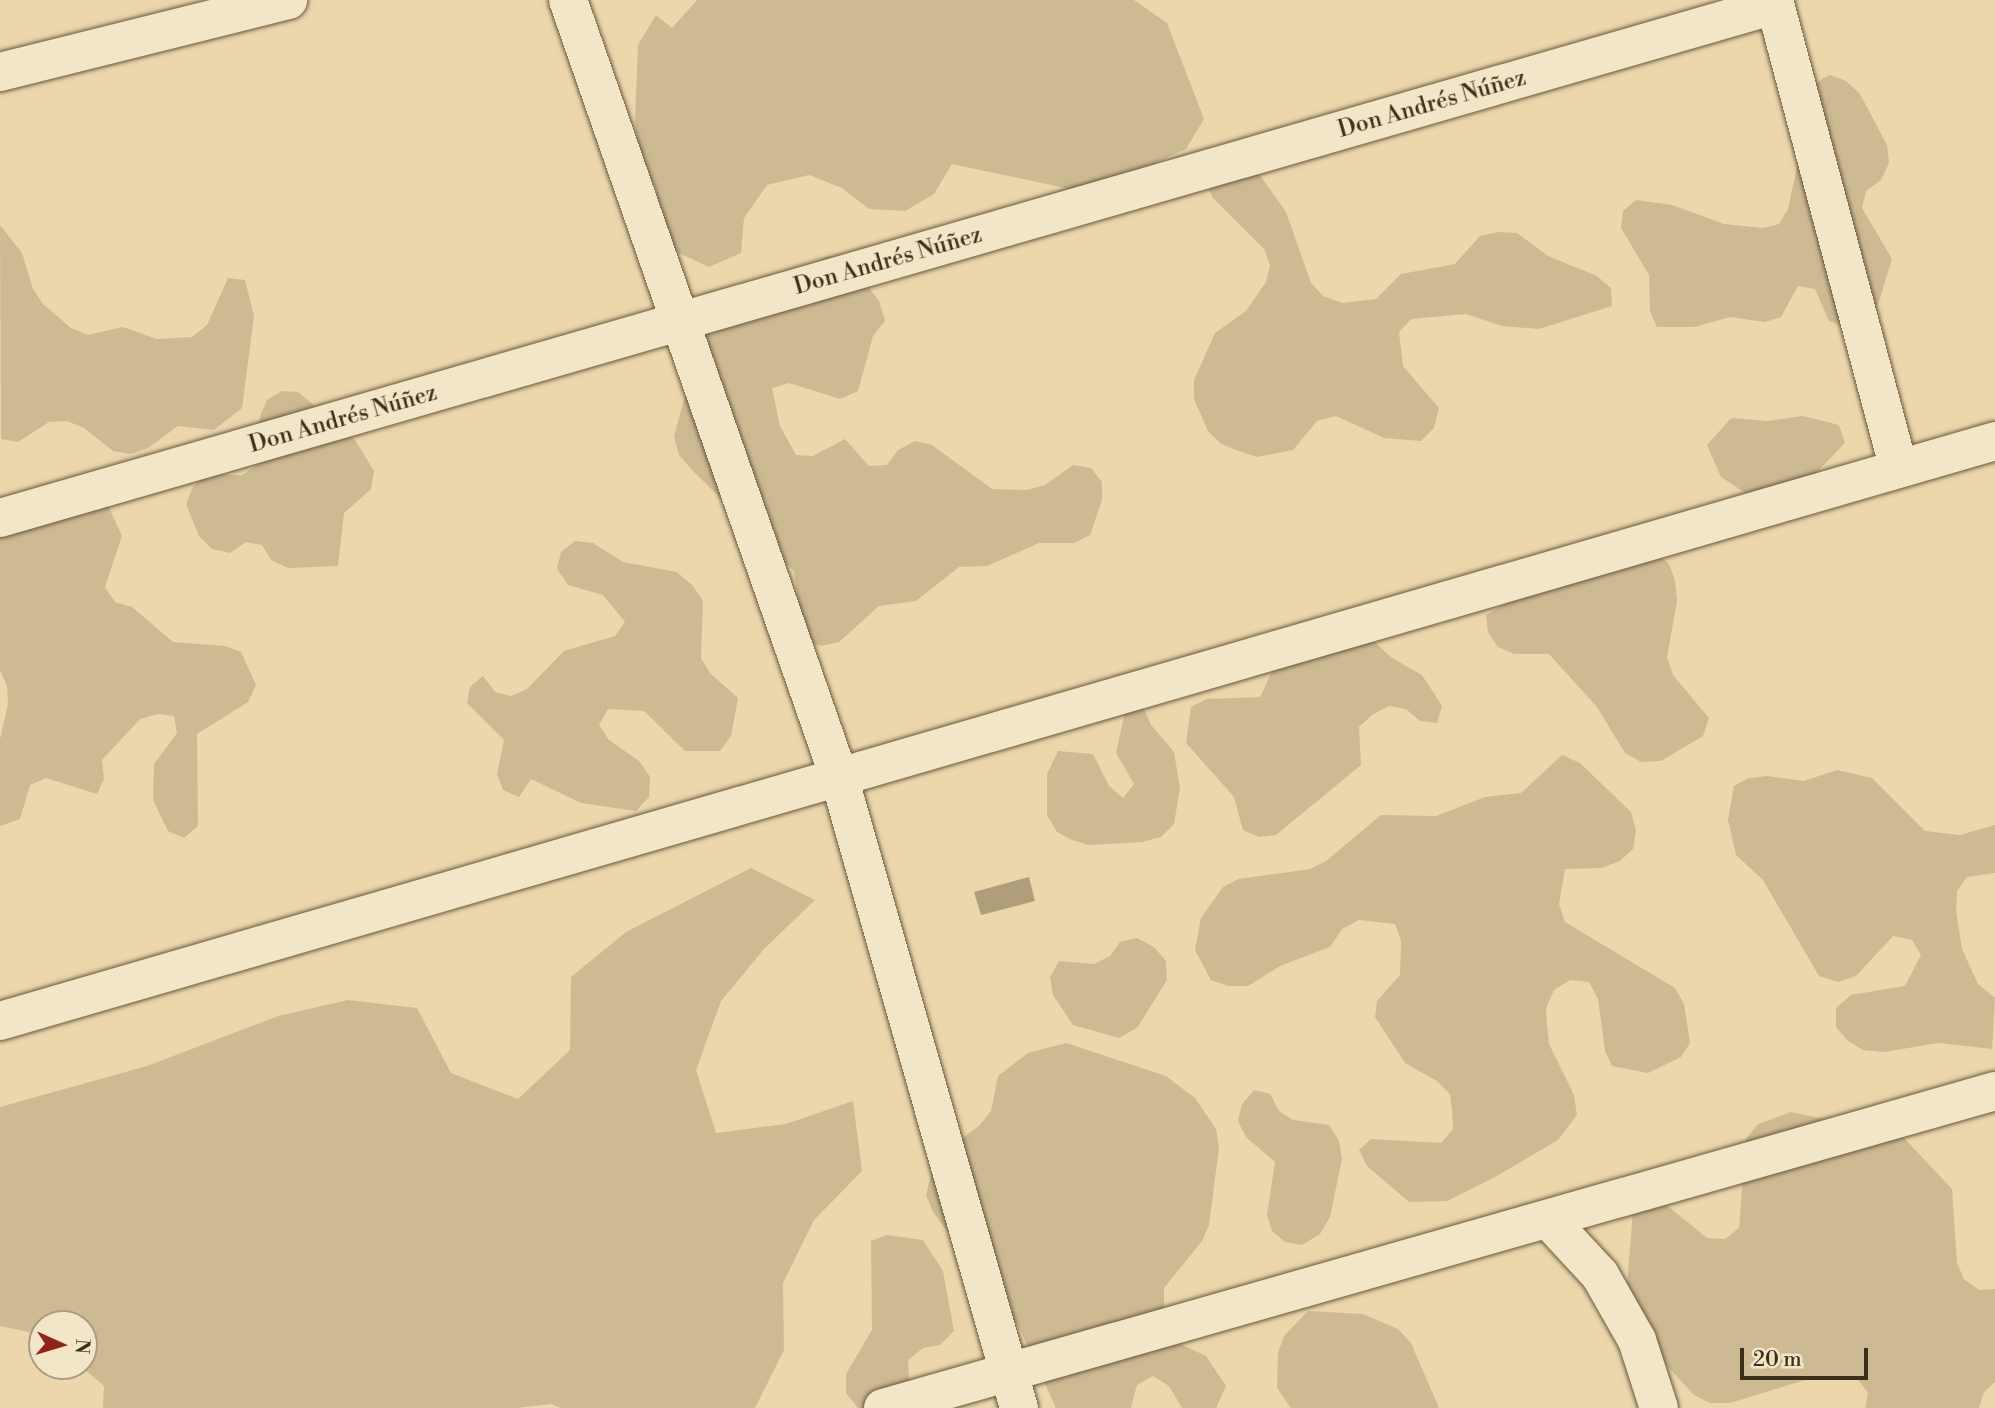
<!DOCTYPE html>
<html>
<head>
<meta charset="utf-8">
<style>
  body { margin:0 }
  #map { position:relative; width:1995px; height:1408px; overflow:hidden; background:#ebd7ab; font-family:"Libre Bodoni",serif }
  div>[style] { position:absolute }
  .green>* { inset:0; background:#cdba93 }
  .water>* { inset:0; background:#b09e7a }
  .roads { filter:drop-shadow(0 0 2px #68583f) drop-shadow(0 0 2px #68583f) }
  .street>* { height:38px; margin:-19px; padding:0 19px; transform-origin:19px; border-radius:19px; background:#f2e5c8 }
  span { translate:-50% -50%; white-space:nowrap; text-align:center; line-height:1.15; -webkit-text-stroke:7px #f2e5c8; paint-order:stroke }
  .street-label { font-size:23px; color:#3d2e1b }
  .north { position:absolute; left:28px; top:1310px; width:70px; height:70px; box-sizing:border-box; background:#f2e5c8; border:2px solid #aa9c83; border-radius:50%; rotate:94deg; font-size:19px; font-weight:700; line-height:28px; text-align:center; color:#3d2e1b }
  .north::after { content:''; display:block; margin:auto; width:24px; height:32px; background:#8f2418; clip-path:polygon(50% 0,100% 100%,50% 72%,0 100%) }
  .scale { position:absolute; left:1740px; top:1348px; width:128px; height:32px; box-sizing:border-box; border:4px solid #3d2e1b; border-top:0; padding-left:9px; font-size:21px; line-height:24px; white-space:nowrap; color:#3d2e1b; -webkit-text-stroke:5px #f2e5c8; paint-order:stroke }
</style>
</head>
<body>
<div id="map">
  <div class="green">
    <div style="clip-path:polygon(697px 0,1134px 0,1167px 23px,1204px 119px,1186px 149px,1089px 193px,952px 164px,934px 194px,905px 211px,869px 209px,842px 188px,809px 175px,767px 185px,744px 218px,741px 253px,709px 267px,679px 253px,658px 224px,656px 188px,639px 156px,635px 120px,638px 45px,656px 15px,672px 28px)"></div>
    <div style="clip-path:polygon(1830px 75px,1846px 81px,1860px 94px,1887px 145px,1889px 163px,1881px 180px,1866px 191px,1862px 208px,1892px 259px,1876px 311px,1847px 327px,1829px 321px,1815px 289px,1798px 286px,1781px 317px,1765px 322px,1730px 317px,1695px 327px,1657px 327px,1650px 311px,1649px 275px,1621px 228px,1623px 211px,1636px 200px,1672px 205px,1724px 224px,1763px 228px,1779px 224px,1788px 209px,1815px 83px)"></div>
    <div style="clip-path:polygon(1254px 167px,1286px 212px,1311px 283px,1323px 296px,1342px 303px,1376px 299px,1401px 274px,1455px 264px,1480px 236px,1499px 232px,1517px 233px,1548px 256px,1597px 276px,1611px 288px,1612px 306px,1539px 329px,1502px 326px,1466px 314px,1411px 319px,1399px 332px,1403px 366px,1439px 408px,1434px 428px,1421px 441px,1384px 438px,1336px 416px,1317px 421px,1293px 450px,1257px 457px,1239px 451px,1221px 444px,1208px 431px,1194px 399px,1194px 380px,1215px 333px,1246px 311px,1266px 282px,1270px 265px,1264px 249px,1212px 197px,1207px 182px)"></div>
    <div style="clip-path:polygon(0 225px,22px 253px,33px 289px,43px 304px,71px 328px,88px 335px,123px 327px,157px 339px,192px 337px,207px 325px,228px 278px,245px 280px,254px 316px,242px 408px,214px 430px,178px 426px,148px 448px,131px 454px,113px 451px,84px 428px,67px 421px,49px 422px,18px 442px,1px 439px)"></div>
    <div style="clip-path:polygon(844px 255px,879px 301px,885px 321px,873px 336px,858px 391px,840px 399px,789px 383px,772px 388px,780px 426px,796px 455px,813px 456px,845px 439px,869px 466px,887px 465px,898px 450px,915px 441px,932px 445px,992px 489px,1027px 490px,1045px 485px,1073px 465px,1091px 468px,1102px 482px,1102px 500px,1090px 535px,1074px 543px,1039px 543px,987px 566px,959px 567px,916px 601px,879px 606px,839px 642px,821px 646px,803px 641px,794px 571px,692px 470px,679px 455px,674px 437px,688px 384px,693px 333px,826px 257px)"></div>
    <div style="clip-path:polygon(282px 391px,298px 392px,355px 440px,374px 471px,371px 489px,344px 513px,338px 566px,288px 568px,271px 560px,262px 545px,246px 542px,230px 553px,212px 549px,199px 536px,186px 504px,193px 487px,205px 475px,242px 475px,256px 466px,265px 451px,259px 434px,260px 416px,267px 400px)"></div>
    <div style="clip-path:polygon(1803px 416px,1839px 425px,1845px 443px,1807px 482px,1750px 496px,1721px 477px,1707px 445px,1731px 418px,1768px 421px)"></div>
    <div style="clip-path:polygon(107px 503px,122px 536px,105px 587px,115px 602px,132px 607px,173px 642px,225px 646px,241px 652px,256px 685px,248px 702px,197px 734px,198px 826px,184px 838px,168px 831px,153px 800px,154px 764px,177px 733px,174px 716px,157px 714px,140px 719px,102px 760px,104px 779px,97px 794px,46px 778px,30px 785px,20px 819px,0 826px,0 739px,8px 704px,7px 686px,0 670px,0 518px)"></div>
    <div style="clip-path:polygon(575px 541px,593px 543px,623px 562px,677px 572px,693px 586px,703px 601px,701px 658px,710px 673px,738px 698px,731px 736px,720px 751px,685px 751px,644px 711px,608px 709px,599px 725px,609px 740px,639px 761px,650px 777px,649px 797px,636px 811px,581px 803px,531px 779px,519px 797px,503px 790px,497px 774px,504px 740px,467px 703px,470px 687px,483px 676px,495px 692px,511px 696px,527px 689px,564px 651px,615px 636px,625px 622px,603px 595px,568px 585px,557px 569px,561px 552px)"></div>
    <div style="clip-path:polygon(1579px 543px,1654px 551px,1669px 564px,1675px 581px,1677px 601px,1667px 657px,1673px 675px,1709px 718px,1703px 736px,1661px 761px,1641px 762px,1625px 753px,1597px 707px,1549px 654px,1514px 654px,1498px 647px,1488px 632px,1486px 615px,1532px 589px,1547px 558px,1561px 547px)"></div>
    <div style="clip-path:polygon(1365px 633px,1392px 658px,1422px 675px,1442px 706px,1437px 723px,1420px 721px,1406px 709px,1389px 706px,1372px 715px,1359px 727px,1361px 765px,1276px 835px,1259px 837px,1243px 830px,1234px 797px,1186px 743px,1191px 707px,1207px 699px,1260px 697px,1275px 665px)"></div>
    <div style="clip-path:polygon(1127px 703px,1144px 709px,1151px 725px,1174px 752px,1180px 788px,1174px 824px,1161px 837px,1142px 842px,1089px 845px,1072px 840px,1057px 832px,1047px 815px,1047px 774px,1058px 751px,1093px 754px,1109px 786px,1123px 798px,1134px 784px,1116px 753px)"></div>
    <div style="clip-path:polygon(1562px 755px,1580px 763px,1631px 812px,1636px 831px,1633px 849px,1620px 861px,1602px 868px,1565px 869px,1559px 904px,1565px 922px,1675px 988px,1684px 1004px,1690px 1043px,1681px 1057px,1648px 1073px,1612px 1066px,1605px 1051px,1598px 999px,1589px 982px,1570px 980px,1554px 990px,1546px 1008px,1547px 1025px,1549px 1044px,1574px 1095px,1577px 1115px,1558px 1140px,1495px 1177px,1447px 1201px,1409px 1202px,1367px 1166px,1359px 1150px,1371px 1139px,1441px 1143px,1453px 1129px,1452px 1111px,1450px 1094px,1437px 1081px,1405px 1063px,1375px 1017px,1377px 1001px,1400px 975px,1401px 941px,1395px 924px,1359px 920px,1342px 929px,1330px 947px,1280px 966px,1248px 986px,1228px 986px,1211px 980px,1195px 950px,1201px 918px,1223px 887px,1239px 879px,1310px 869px,1326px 861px,1381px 815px,1436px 816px,1485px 797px,1521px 793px)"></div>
    <div style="clip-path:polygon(1837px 770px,1872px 778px,1925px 831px,1960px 835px,1995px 825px,1995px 873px,1967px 877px,1957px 891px,1956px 911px,1962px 949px,1978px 984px,1995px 998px,1992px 1049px,1938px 1043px,1884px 1052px,1863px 1050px,1848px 1041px,1836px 1027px,1836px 1008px,1851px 995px,1905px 986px,1921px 955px,1912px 940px,1893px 936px,1856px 976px,1838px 982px,1819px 976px,1763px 880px,1736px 855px,1728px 820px,1734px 786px,1749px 778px,1767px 776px,1804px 781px)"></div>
    <div style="clip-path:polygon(751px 868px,815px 900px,764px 949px,721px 1001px,696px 1070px,716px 1133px,786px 1124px,853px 1101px,862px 1171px,814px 1220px,783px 1283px,784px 1350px,755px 1408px,560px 1408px,551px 1404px,517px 1408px,103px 1408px,104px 1386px,81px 1366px,84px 1324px,42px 1324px,42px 1335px,0 1326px,0 1107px,147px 1066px,278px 1016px,348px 1000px,417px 1008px,451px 1073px,518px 1099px,570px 1050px,571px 977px,626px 932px)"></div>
    <div style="clip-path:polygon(1137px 938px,1154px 947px,1166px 961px,1167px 980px,1137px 1028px,1119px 1038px,1073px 1025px,1053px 995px,1050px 977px,1059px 961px,1094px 964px,1110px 956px,1120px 942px)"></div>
    <div style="clip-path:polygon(1066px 1043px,1166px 1076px,1195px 1098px,1216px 1129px,1219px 1148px,1209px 1225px,1202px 1241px,1164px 1288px,1164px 1324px,1172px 1340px,1206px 1356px,1226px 1386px,1216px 1408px,1182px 1408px,1169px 1386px,1153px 1376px,1137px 1385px,1131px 1408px,1056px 1408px,1018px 1325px,933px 1212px,926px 1195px,935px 1159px,980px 1125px,991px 1111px,998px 1076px,1028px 1053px)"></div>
    <div style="clip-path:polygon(1254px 1090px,1270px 1094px,1279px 1111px,1293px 1120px,1329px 1125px,1339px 1141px,1342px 1159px,1330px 1217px,1320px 1234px,1302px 1245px,1285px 1242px,1272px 1231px,1267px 1215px,1275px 1162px,1246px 1137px,1238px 1121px,1242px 1104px)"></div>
    <div style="clip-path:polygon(1791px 1112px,1824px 1119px,1836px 1132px,1903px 1137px,1952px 1189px,1957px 1263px,1964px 1279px,1979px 1290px,1995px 1289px,1995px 1382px,1984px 1392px,1979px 1408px,1865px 1408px,1868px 1393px,1857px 1378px,1838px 1376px,1818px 1376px,1730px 1403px,1710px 1403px,1694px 1395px,1657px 1355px,1627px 1286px,1633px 1210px,1664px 1203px,1707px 1238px,1725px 1239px,1739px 1228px,1746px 1139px,1758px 1124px)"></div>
    <div style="clip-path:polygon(887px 1235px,923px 1240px,943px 1271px,954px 1331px,940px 1345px,923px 1348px,908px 1360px,909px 1378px,937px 1408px,858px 1408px,846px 1393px,846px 1374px,872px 1330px,871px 1241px)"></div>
    <div style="clip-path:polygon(1308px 1311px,1363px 1314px,1398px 1329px,1411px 1343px,1439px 1408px,1291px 1408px,1277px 1388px,1278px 1353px,1284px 1336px)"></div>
  </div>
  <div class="water">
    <div style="clip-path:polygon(1029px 877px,1035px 901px,981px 915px,974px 892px)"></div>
  </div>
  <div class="roads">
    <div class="street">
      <div style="left:568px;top:0;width:823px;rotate:70.77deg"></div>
      <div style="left:839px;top:777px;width:656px;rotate:74.08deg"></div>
      <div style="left:1774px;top:0;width:485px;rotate:75.1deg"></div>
      <div style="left:0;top:72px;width:297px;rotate:-14deg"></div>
      <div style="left:0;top:518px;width:1848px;rotate:-16.12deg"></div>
      <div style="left:0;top:1021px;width:2078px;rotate:-16.21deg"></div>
      <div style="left:1549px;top:1220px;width:75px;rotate:47.2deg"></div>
      <div style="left:1600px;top:1275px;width:75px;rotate:60.4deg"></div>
      <div style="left:1637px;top:1340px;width:71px;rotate:72.1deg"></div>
      <div style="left:883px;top:1408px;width:1156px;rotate:-15.91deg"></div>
    </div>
  </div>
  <div class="street-label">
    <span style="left:1432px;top:104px;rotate:-16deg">Don Andrés Núñez</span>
    <span style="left:888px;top:261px;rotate:-16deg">Don Andrés Núñez</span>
    <span style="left:343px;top:419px;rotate:-16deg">Don Andrés Núñez</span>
  </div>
  <div class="north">N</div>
  <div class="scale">20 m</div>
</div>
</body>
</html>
